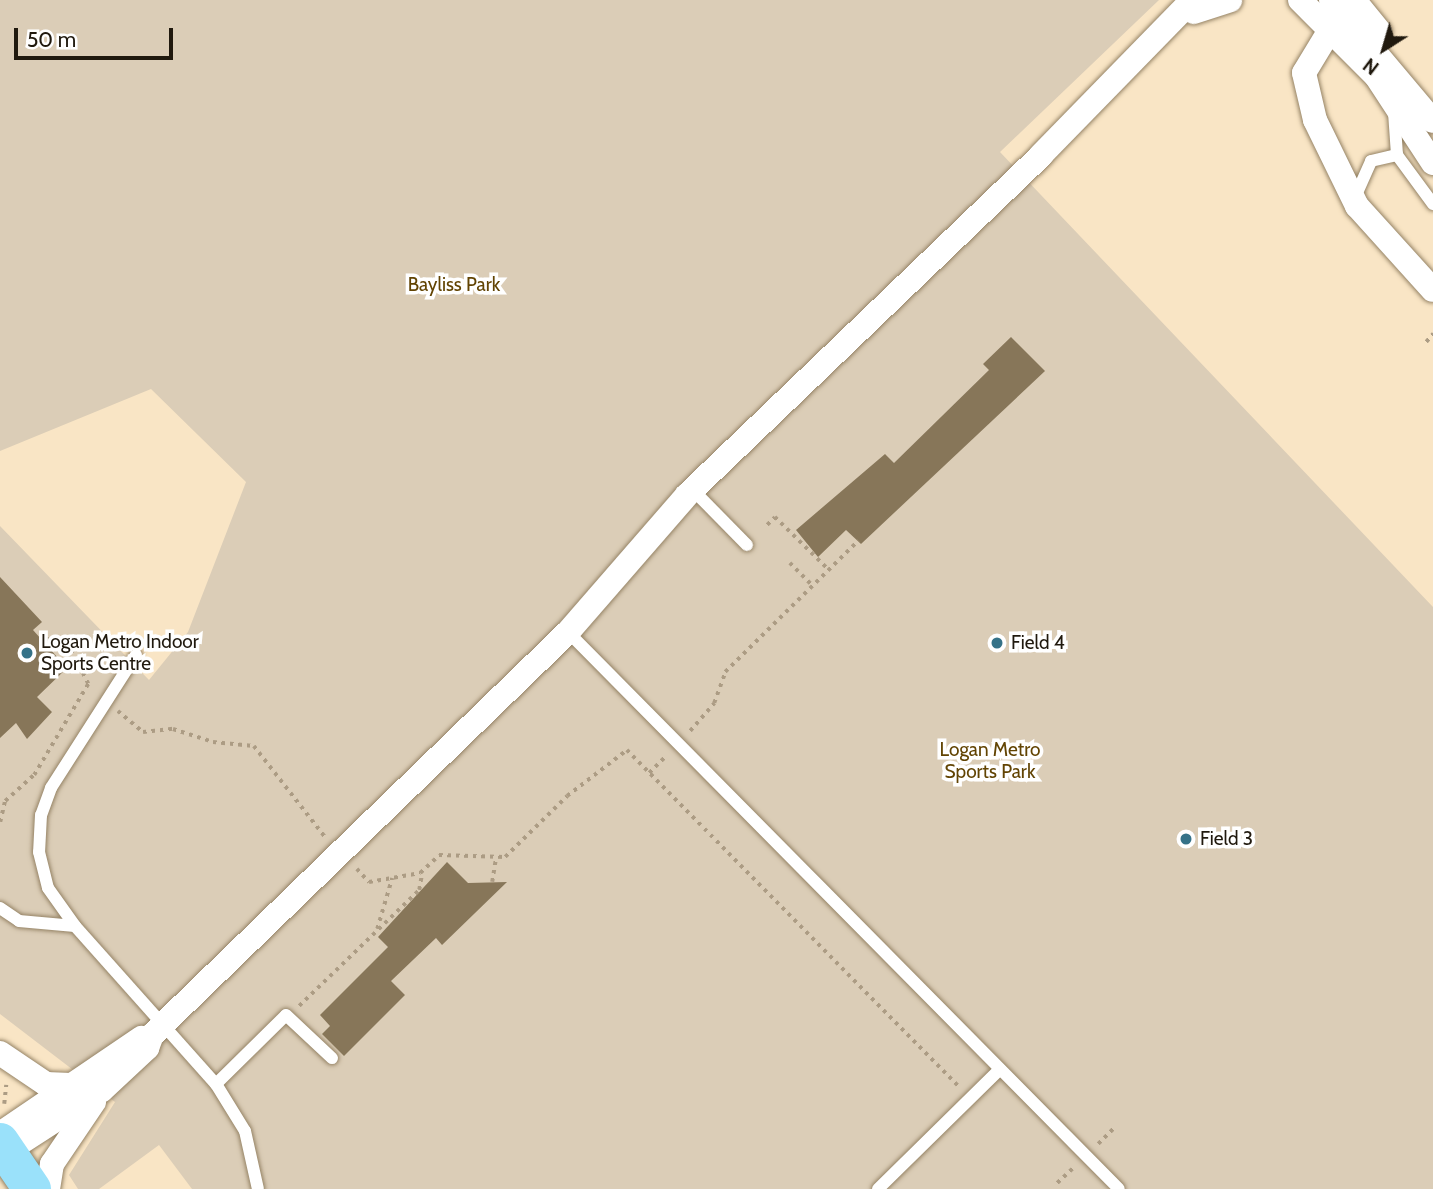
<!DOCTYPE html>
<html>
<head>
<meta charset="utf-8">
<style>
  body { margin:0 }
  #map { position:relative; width:1433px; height:1189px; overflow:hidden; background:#f9e5c5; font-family:Cabin,sans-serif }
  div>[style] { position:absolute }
  .green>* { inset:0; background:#dbcdb7 }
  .building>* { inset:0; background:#877659 }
  .path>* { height:3.5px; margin-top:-1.75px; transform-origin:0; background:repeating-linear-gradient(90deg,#ac9c84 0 3.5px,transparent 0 8.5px) }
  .roads { filter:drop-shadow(0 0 2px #958365) drop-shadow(0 0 2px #958365) }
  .service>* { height:12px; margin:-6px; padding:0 6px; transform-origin:6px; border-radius:6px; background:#fff }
  .minor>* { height:24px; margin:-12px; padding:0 12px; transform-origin:12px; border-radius:12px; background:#fff }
  .primary>* { height:38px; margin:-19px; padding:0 19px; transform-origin:19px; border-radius:19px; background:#9ae1fa }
  .dots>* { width:19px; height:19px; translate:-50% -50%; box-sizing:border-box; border:4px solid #fff; border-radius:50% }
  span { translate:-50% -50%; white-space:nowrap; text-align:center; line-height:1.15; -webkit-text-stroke:7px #fff; paint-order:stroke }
  .park-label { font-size:19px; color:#624403 }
  .poi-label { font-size:19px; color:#20190e }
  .left { translate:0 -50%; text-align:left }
  .north { position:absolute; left:1349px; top:14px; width:70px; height:70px; -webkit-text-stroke:5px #fff; paint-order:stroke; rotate:217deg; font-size:19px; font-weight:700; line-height:28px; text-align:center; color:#20190e }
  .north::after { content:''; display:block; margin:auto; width:24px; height:32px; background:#20190e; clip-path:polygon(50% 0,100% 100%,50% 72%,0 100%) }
  .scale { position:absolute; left:14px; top:28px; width:159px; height:32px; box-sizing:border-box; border:4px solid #20190e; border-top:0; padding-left:9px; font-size:21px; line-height:24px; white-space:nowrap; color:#20190e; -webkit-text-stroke:5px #fff; paint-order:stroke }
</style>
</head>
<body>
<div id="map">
  <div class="green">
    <div style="clip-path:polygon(0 0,1159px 0,1000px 152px,1433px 607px,1433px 1189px,192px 1189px,159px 1145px,99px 1189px,78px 1189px,69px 1175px,115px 1102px,0 1014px,0 526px,149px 680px,188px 632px,246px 482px,151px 389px,0 451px)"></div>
  </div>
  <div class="building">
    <div style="clip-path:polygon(1011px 337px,1045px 371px,861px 544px,846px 530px,818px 557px,796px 530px,885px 454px,894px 463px,989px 370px,983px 364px)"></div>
    <div style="clip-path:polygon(0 577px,42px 622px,33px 630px,67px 668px,37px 697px,52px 712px,27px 739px,16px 723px,0 738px)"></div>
    <div style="clip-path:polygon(447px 862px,468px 883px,507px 882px,442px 945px,436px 938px,391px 981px,405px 995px,344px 1056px,322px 1034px,330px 1026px,320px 1015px,388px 947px,378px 937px)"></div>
  </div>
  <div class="path">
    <div style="left:1426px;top:342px;width:11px;rotate:-49deg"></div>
    <div style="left:767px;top:525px;width:11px;rotate:-45deg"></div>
    <div style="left:775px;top:517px;width:76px;rotate:44.5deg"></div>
    <div style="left:790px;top:563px;width:33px;rotate:45deg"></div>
    <div style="left:118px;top:711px;width:33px;rotate:40deg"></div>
    <div style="left:143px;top:732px;width:30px;rotate:-6deg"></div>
    <div style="left:173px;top:729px;width:42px;rotate:18deg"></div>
    <div style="left:213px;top:742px;width:41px;rotate:5.6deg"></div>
    <div style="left:254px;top:746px;width:115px;rotate:52deg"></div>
    <div style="left:690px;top:731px;width:37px;rotate:-49deg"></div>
    <div style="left:714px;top:703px;width:33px;rotate:-70deg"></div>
    <div style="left:725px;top:672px;width:187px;rotate:-44.6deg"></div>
    <div style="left:649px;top:773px;width:25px;rotate:-45deg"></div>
    <div style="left:0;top:822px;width:22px;rotate:-77deg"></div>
    <div style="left:5px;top:801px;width:39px;rotate:-42deg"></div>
    <div style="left:34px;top:775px;width:106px;rotate:-59.3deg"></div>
    <div style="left:88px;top:684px;width:47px;rotate:-116.6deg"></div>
    <div style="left:67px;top:642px;width:26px;rotate:-173deg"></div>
    <div style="left:357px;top:869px;width:18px;rotate:47deg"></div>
    <div style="left:369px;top:882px;width:52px;rotate:-10deg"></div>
    <div style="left:420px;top:873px;width:26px;rotate:-43deg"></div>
    <div style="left:439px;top:855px;width:66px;rotate:1.7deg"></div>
    <div style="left:505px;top:857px;width:87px;rotate:-44.5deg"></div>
    <div style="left:567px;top:796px;width:76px;rotate:-37.5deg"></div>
    <div style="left:627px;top:750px;width:473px;rotate:45.4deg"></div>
    <div style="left:492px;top:882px;width:25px;rotate:-81deg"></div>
    <div style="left:377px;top:929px;width:53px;rotate:-73.6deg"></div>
    <div style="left:299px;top:1006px;width:167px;rotate:-44deg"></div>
    <div style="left:419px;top:890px;width:17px;rotate:-80deg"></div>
    <div style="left:4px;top:1104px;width:19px;rotate:-84deg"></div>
    <div style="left:1098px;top:1144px;width:25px;rotate:-45deg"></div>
    <div style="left:1057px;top:1183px;width:23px;rotate:-43deg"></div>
  </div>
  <div class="roads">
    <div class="service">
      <div style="left:1394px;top:112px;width:43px;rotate:86deg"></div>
      <div style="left:1397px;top:155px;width:61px;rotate:53.7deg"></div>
      <div style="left:1356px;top:195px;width:37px;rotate:-66deg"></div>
      <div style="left:1371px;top:161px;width:27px;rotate:-13deg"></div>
      <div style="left:693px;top:490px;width:77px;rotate:45.5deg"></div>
      <div style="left:568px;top:632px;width:783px;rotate:45.31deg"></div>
      <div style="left:136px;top:655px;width:158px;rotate:122.6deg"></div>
      <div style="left:51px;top:788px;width:29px;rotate:110deg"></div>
      <div style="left:41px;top:815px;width:37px;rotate:93deg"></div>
      <div style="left:39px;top:852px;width:37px;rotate:76deg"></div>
      <div style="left:48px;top:888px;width:47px;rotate:54.6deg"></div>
      <div style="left:75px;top:926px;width:212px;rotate:48.3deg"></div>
      <div style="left:216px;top:1084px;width:55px;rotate:58.3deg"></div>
      <div style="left:245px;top:1131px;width:59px;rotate:77.4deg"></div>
      <div style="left:0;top:908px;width:23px;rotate:34deg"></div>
      <div style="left:19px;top:921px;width:56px;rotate:5.1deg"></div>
      <div style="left:216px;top:1084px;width:98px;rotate:-44.6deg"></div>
      <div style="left:286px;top:1015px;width:63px;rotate:43.1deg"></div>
      <div style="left:878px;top:1189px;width:171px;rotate:-44.5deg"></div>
    </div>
    <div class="minor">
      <div style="left:1300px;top:0;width:107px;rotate:45deg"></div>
      <div style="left:1376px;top:76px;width:104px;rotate:56.8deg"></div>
      <div style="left:1331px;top:0;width:158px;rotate:49.9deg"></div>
      <div style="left:1354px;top:0;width:41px;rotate:50.9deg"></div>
      <div style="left:1194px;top:12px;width:38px;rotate:-18deg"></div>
      <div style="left:1330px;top:30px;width:50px;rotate:121.2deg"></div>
      <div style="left:1304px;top:73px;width:48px;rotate:76.8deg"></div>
      <div style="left:1315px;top:120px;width:96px;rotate:64deg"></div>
      <div style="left:1357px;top:206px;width:113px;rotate:47.9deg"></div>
      <div style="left:0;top:1053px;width:55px;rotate:34deg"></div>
      <div style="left:46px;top:1084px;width:25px;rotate:2deg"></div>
      <div style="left:0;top:1134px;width:171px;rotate:-34.2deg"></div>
      <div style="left:0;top:1156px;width:121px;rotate:-32.9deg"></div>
      <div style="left:102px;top:1090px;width:62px;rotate:-43deg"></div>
      <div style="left:147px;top:1048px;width:14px;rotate:-69deg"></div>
      <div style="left:152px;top:1035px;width:579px;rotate:-44.09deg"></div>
      <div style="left:568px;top:632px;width:181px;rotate:-49deg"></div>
      <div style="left:687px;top:495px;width:491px;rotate:-43.8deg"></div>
      <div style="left:1041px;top:155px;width:216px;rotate:-45.7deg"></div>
      <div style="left:48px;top:1189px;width:25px;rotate:-81deg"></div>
      <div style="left:52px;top:1164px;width:75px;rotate:-55.9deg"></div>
    </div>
    <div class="primary">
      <div style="left:0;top:1142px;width:57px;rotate:55.8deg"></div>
    </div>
  </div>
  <div class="dots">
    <div style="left:997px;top:643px;background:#357288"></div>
    <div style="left:27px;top:653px;background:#357288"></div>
    <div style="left:1186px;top:839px;background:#357288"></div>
  </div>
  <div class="park-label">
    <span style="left:454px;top:285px">Bayliss Park</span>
    <span style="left:990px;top:761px">Logan Metro<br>Sports Park</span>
  </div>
  <div class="poi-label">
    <span class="left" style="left:41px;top:653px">Logan Metro Indoor<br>Sports Centre</span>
    <span class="left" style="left:1011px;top:643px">Field 4</span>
    <span class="left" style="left:1200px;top:839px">Field 3</span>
  </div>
  <div class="north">N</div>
  <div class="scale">50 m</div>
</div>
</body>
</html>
